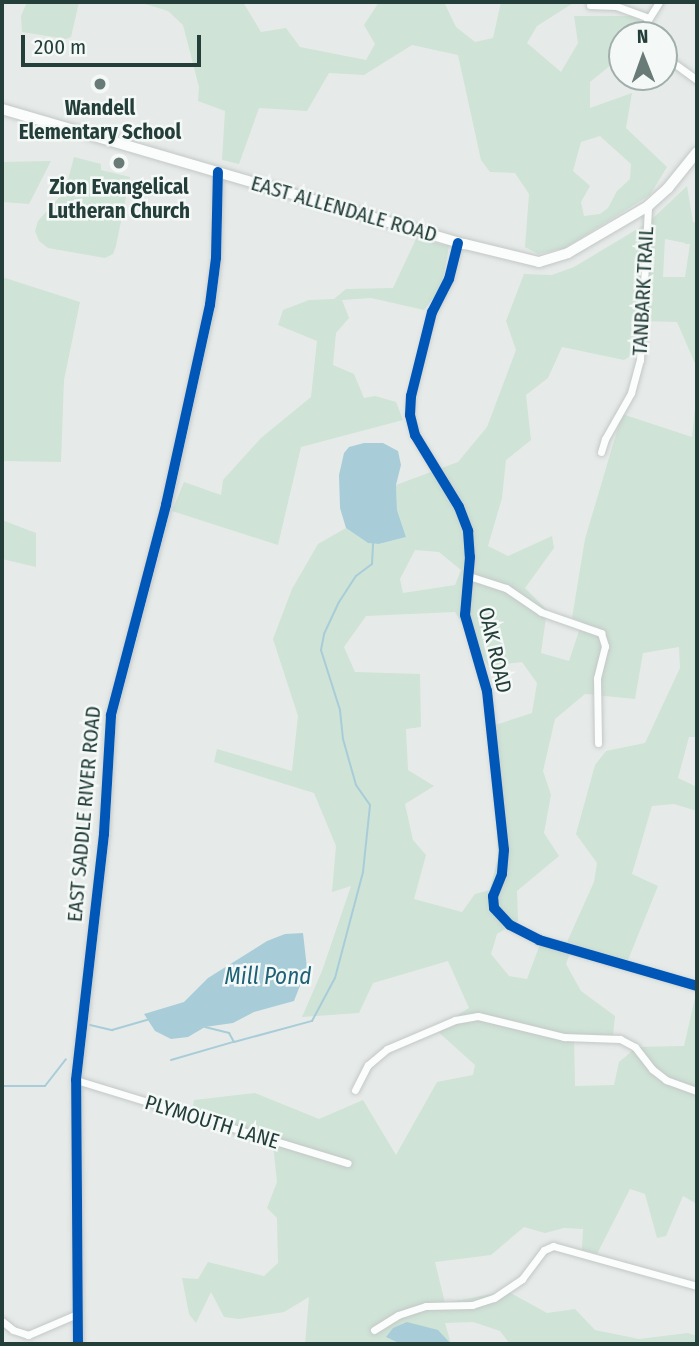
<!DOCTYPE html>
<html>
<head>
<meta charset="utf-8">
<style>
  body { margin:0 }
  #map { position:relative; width:699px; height:1346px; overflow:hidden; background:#e6ebe9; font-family:"Fira Sans Condensed",sans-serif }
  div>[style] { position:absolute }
  .green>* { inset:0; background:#cfe3d7 }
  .water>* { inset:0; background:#a8cdd8 }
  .stream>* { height:2px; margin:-1px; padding:0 1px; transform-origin:1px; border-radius:1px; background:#a8cdd8 }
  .roads { filter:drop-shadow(0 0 2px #c3c8c6) drop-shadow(0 0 2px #c3c8c6) }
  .minor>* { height:7px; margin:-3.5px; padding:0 3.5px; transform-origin:3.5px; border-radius:3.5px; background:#fbfcfc }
  .tertiary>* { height:9px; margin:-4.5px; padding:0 4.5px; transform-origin:4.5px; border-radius:4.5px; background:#fbfcfc }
  .secondary>* { height:10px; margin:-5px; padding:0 5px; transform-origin:5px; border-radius:5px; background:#fbfcfc }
  .cycleway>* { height:10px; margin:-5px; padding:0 5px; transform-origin:5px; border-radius:5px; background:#0057b8 }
  .dots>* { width:19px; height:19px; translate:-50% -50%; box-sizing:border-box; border:4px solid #f4f9f7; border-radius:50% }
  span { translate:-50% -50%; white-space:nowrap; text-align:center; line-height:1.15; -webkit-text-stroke:5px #f4f9f7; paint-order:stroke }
  .poi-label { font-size:21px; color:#243e39; font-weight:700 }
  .street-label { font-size:21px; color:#243e39 }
  .water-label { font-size:23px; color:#1f6278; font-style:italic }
  .frame { position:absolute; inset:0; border:4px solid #243e39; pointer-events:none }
  .north { position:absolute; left:608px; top:21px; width:70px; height:70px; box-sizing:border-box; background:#f4f9f7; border:2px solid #a1aeab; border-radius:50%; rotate:359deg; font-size:19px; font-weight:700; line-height:28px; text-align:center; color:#243e39 }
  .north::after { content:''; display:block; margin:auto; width:24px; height:32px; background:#687b77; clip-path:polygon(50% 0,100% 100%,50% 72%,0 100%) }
  .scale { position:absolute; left:21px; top:35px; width:180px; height:32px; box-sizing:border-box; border:4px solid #243e39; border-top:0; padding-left:9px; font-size:21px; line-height:24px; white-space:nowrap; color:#243e39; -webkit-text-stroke:5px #f4f9f7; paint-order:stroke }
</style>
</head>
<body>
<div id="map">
  <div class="green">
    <div style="clip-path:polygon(27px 2px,79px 2px,71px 37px,66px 39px,22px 32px,21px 16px)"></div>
    <div style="clip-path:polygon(evenodd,139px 2px,243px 2px,261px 32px,286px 28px,300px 47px,366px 60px,375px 44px,364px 25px,379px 2px,444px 2px,456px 27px,475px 42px,493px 38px,501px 2px,575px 2px,537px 26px,527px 43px,561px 72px,578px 43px,574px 16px,640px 16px,641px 35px,622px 35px,622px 56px,590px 82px,590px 108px,632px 93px,626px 128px,667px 167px,650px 195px,565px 248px,538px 254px,525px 247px,529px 194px,515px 173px,490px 172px,481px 160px,458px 55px,412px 45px,364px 75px,329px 73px,307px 111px,259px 108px,239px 164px,222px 160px,225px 111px,198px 101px,199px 87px,183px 25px,168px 11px,139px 2px,600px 136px,631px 164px,630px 179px,617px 191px,608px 208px,600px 214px,584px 216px,581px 202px,590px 186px,573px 171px,581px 142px,600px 136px)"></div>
    <div style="clip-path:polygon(74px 157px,101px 164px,101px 170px,130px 177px,116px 246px,113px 254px,105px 258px,48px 248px,39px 241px,35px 231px,38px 221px,65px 191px)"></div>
    <div style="clip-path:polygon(51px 161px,29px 204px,2px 202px,2px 162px)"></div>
    <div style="clip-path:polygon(evenodd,687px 186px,693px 222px,697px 223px,697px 368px,677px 322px,644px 321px,642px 349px,624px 360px,562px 347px,548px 378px,526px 395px,531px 440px,506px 460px,502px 498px,488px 546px,508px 556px,552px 536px,554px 548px,525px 588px,547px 610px,541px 653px,569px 661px,582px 622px,572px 618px,585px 539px,622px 414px,692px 437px,697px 386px,697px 737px,689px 737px,678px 778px,697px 787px,697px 811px,674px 804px,652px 806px,632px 874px,658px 886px,628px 960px,573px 945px,566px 964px,581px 991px,615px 1016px,613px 1036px,574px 1035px,575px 1086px,614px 1085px,619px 1062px,637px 1047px,684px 1046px,697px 989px,697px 1204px,683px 1196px,666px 1236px,657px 1238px,645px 1194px,630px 1189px,597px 1254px,582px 1250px,583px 1229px,564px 1228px,545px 1233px,524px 1227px,491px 1255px,435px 1262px,445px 1303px,507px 1291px,547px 1313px,575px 1309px,595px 1330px,639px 1339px,688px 1333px,697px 1336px,697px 1344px,510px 1344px,500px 1331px,473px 1322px,445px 1323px,451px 1344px,305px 1344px,309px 1297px,284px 1312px,239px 1319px,224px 1317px,211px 1292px,196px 1323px,189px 1314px,182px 1278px,198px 1279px,208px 1262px,264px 1276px,278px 1263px,277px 1218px,267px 1208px,277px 1182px,272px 1136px,192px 1113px,194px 1100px,255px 1093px,319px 1119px,363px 1100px,396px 1155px,437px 1082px,473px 1075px,475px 1065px,435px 1029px,469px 1008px,448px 961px,373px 983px,359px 1013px,302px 1017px,322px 971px,351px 886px,332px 892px,336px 846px,314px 793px,214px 762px,217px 749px,292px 771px,298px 716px,273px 639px,292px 589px,318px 544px,346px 528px,368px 543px,380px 544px,406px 537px,397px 510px,396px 485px,458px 462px,487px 427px,516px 350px,506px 321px,524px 274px,552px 275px,574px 267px,649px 222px,687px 186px,665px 239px,690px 244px,685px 277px,663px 277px,665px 239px,687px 186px,415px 550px,439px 552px,461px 570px,455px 585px,403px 593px,400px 579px,415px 550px,687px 186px,455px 612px,488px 666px,522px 662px,537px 683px,532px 713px,492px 726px,498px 857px,490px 890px,475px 894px,462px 912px,414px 899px,426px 855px,413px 840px,405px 804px,434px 786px,408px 770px,406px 729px,421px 727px,420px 674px,355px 672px,344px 647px,366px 616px,455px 612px,687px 186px,679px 647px,680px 668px,645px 743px,606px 751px,595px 765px,576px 834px,597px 863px,594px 882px,567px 942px,543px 936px,527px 979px,509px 976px,491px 954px,497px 934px,518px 921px,517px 891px,559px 856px,544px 833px,551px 795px,543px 771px,555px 719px,585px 694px,635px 699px,643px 653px,679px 647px)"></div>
    <div style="clip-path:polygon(416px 239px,449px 246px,442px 287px,424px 310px,371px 298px,342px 300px,349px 318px,336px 333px,333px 365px,354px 374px,364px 398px,375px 396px,396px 402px,403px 420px,301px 447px,278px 545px,172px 511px,184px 482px,221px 495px,223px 480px,261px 438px,311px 397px,317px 341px,278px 325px,283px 310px,309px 300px,334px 299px,346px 289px,393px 288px)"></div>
    <div style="clip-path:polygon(2px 277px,80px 302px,64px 380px,61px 462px,2px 461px)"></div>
    <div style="clip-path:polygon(2px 520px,36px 533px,36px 567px,2px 559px)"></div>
  </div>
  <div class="water">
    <div style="clip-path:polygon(364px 443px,383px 443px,398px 451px,401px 465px,396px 485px,397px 510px,406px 537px,379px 544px,368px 543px,346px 528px,340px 508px,339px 475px,344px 453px,349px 447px)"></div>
    <div style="clip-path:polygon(303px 933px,307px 968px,294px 1001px,254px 1012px,233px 1023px,205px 1027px,188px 1037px,171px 1039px,155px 1031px,144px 1014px,184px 1002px,208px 978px,267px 941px,285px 934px)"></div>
    <div style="clip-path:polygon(407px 1322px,438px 1330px,451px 1344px,401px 1344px,386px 1337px,393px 1328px)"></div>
  </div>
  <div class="stream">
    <div style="left:90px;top:1025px;width:23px;rotate:13deg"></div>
    <div style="left:112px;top:1030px;width:37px;rotate:-16deg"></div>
    <div style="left:205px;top:1027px;width:25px;rotate:14deg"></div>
    <div style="left:229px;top:1033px;width:10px;rotate:61deg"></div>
    <div style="left:234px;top:1042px;width:81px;rotate:-15.1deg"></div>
    <div style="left:312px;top:1021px;width:49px;rotate:-61.9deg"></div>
    <div style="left:335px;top:978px;width:110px;rotate:-75.2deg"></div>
    <div style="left:363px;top:872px;width:67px;rotate:-84deg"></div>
    <div style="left:370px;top:805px;width:24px;rotate:-125deg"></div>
    <div style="left:356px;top:785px;width:48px;rotate:-105.8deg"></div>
    <div style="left:343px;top:739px;width:29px;rotate:-96deg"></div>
    <div style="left:340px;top:710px;width:63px;rotate:-107.6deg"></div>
    <div style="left:321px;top:650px;width:16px;rotate:-79deg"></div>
    <div style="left:324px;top:634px;width:35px;rotate:-65deg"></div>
    <div style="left:339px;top:602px;width:31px;rotate:-57deg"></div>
    <div style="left:356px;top:576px;width:20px;rotate:-37deg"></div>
    <div style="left:372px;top:564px;width:21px;rotate:-87deg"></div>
    <div style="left:171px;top:1060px;width:65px;rotate:-16.2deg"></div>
    <div style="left:2px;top:1086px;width:43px"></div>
    <div style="left:45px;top:1086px;width:34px;rotate:-52deg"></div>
  </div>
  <div class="roads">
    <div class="minor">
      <div style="left:590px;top:5px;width:26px;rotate:2deg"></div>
      <div style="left:616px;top:6px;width:35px;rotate:20deg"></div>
      <div style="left:645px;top:35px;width:12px;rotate:-85deg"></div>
      <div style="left:646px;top:23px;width:25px;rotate:-58deg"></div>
      <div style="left:664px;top:56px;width:41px;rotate:36deg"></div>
      <div style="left:458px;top:243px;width:37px;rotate:104deg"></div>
      <div style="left:449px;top:279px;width:37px;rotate:117deg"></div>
      <div style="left:432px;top:312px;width:87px;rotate:104deg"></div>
      <div style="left:411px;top:396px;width:19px;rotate:93deg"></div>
      <div style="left:410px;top:415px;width:21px;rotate:76deg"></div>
      <div style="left:415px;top:435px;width:84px;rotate:58.6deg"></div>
      <div style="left:459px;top:507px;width:26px;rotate:69deg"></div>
      <div style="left:468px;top:531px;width:26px;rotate:86deg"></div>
      <div style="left:470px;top:557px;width:58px;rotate:94.9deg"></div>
      <div style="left:465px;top:615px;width:79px;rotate:73.9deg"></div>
      <div style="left:487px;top:691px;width:160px;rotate:83.9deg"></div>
      <div style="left:504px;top:850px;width:24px;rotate:95deg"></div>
      <div style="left:502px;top:874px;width:24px;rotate:112deg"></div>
      <div style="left:493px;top:896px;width:12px;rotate:85deg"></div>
      <div style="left:494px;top:908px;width:23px;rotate:47deg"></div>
      <div style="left:510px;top:925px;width:33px;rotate:27deg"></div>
      <div style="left:539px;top:940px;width:165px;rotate:16.2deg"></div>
      <div style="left:601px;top:452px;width:14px;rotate:-73deg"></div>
      <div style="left:605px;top:439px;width:53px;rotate:-60.5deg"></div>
      <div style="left:631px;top:393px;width:34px;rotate:-75deg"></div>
      <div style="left:640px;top:360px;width:154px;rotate:-87deg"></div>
      <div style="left:469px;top:576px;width:39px;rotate:18deg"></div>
      <div style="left:506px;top:588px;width:42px;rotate:34.4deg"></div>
      <div style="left:541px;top:612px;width:64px;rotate:19.3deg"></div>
      <div style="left:601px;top:633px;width:14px;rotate:73deg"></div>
      <div style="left:605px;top:646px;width:33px;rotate:104deg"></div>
      <div style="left:597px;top:678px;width:65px;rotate:89.1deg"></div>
      <div style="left:76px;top:1080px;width:284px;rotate:17deg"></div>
      <div style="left:355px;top:1090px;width:28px;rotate:-63deg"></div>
      <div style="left:368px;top:1065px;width:25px;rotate:-40deg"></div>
      <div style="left:387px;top:1049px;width:74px;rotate:-23.1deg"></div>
      <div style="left:455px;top:1020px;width:23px;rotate:-10deg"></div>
      <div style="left:478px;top:1016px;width:89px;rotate:13.7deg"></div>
      <div style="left:564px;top:1037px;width:56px;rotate:2deg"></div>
      <div style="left:620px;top:1039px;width:17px;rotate:28deg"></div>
      <div style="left:635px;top:1047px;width:28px;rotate:52deg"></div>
      <div style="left:652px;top:1069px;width:18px;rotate:38deg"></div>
      <div style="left:666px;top:1080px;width:33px;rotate:20deg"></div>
      <div style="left:2px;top:1321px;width:14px;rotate:39deg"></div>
      <div style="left:13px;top:1330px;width:16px;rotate:18deg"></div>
      <div style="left:28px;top:1335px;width:53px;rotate:-23.2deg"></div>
      <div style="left:374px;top:1330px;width:28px;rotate:-32deg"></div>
      <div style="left:398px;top:1315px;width:29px;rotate:-18deg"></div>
      <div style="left:426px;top:1306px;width:46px;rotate:-1.2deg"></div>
      <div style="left:472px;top:1305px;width:23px;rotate:-18deg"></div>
      <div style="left:494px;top:1298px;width:34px;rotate:-34deg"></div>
      <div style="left:522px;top:1279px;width:36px;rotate:-53deg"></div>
      <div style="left:544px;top:1250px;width:10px;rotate:-24deg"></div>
      <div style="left:553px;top:1246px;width:149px;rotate:15.5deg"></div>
    </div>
    <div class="tertiary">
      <div style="left:78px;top:1344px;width:264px;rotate:-90.4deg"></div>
      <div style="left:76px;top:1080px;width:248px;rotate:-83.5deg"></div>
      <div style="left:104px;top:834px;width:119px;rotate:-86.6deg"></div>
      <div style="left:111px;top:715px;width:217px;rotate:-75.3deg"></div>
      <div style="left:166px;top:505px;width:205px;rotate:-77.6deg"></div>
      <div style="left:210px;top:305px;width:47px;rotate:-82.7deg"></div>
      <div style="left:216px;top:258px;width:86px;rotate:-88.7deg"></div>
    </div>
    <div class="secondary">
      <div style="left:2px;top:109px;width:482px;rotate:16.3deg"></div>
      <div style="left:465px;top:244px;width:76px;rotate:13.7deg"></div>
      <div style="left:539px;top:262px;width:30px;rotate:-17deg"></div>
      <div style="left:568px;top:253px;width:93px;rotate:-30.4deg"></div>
      <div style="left:648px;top:206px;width:27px;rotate:-42deg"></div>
      <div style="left:668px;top:188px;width:46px;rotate:-51.1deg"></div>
    </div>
  </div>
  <div class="cycleway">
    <div style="left:458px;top:243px;width:37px;rotate:104deg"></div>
    <div style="left:449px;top:279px;width:37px;rotate:117deg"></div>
    <div style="left:432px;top:312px;width:87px;rotate:104deg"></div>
    <div style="left:411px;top:396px;width:19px;rotate:93deg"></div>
    <div style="left:410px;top:415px;width:21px;rotate:76deg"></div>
    <div style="left:415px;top:435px;width:84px;rotate:58.6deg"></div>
    <div style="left:459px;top:507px;width:26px;rotate:69deg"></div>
    <div style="left:468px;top:531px;width:26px;rotate:86deg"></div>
    <div style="left:470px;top:557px;width:58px;rotate:94.9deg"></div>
    <div style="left:465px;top:615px;width:79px;rotate:73.9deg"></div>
    <div style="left:487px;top:691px;width:160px;rotate:83.9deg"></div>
    <div style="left:504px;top:850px;width:24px;rotate:95deg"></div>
    <div style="left:502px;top:874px;width:24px;rotate:112deg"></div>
    <div style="left:493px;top:896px;width:12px;rotate:85deg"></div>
    <div style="left:494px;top:908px;width:23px;rotate:47deg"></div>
    <div style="left:510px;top:925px;width:33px;rotate:27deg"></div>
    <div style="left:539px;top:940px;width:165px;rotate:16.2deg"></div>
    <div style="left:78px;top:1344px;width:264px;rotate:-90.4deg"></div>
    <div style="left:76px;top:1080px;width:248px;rotate:-83.5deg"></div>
    <div style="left:104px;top:834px;width:119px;rotate:-86.6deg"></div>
    <div style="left:111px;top:715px;width:217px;rotate:-75.3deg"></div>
    <div style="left:166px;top:505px;width:205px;rotate:-77.6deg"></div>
    <div style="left:210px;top:305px;width:47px;rotate:-82.7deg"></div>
    <div style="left:216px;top:258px;width:86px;rotate:-88.7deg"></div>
  </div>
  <div class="dots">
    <div style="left:100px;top:84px;background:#687b77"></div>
    <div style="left:119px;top:163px;background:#687b77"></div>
  </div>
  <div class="poi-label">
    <span style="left:100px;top:120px">Wandell<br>Elementary School</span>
    <span style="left:119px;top:199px">Zion Evangelical<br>Lutheran Church</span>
  </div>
  <div class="street-label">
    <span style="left:344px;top:209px;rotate:16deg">EAST ALLENDALE ROAD</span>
    <span style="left:643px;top:291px;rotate:-87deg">TANBARK TRAIL</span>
    <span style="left:495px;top:650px;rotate:77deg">OAK ROAD</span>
    <span style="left:84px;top:814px;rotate:-85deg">EAST SADDLE RIVER ROAD</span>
    <span style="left:212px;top:1122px;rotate:17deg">PLYMOUTH LANE</span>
  </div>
  <div class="water-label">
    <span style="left:268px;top:976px">Mill Pond</span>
  </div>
  <div class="frame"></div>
  <div class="north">N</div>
  <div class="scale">200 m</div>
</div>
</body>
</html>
